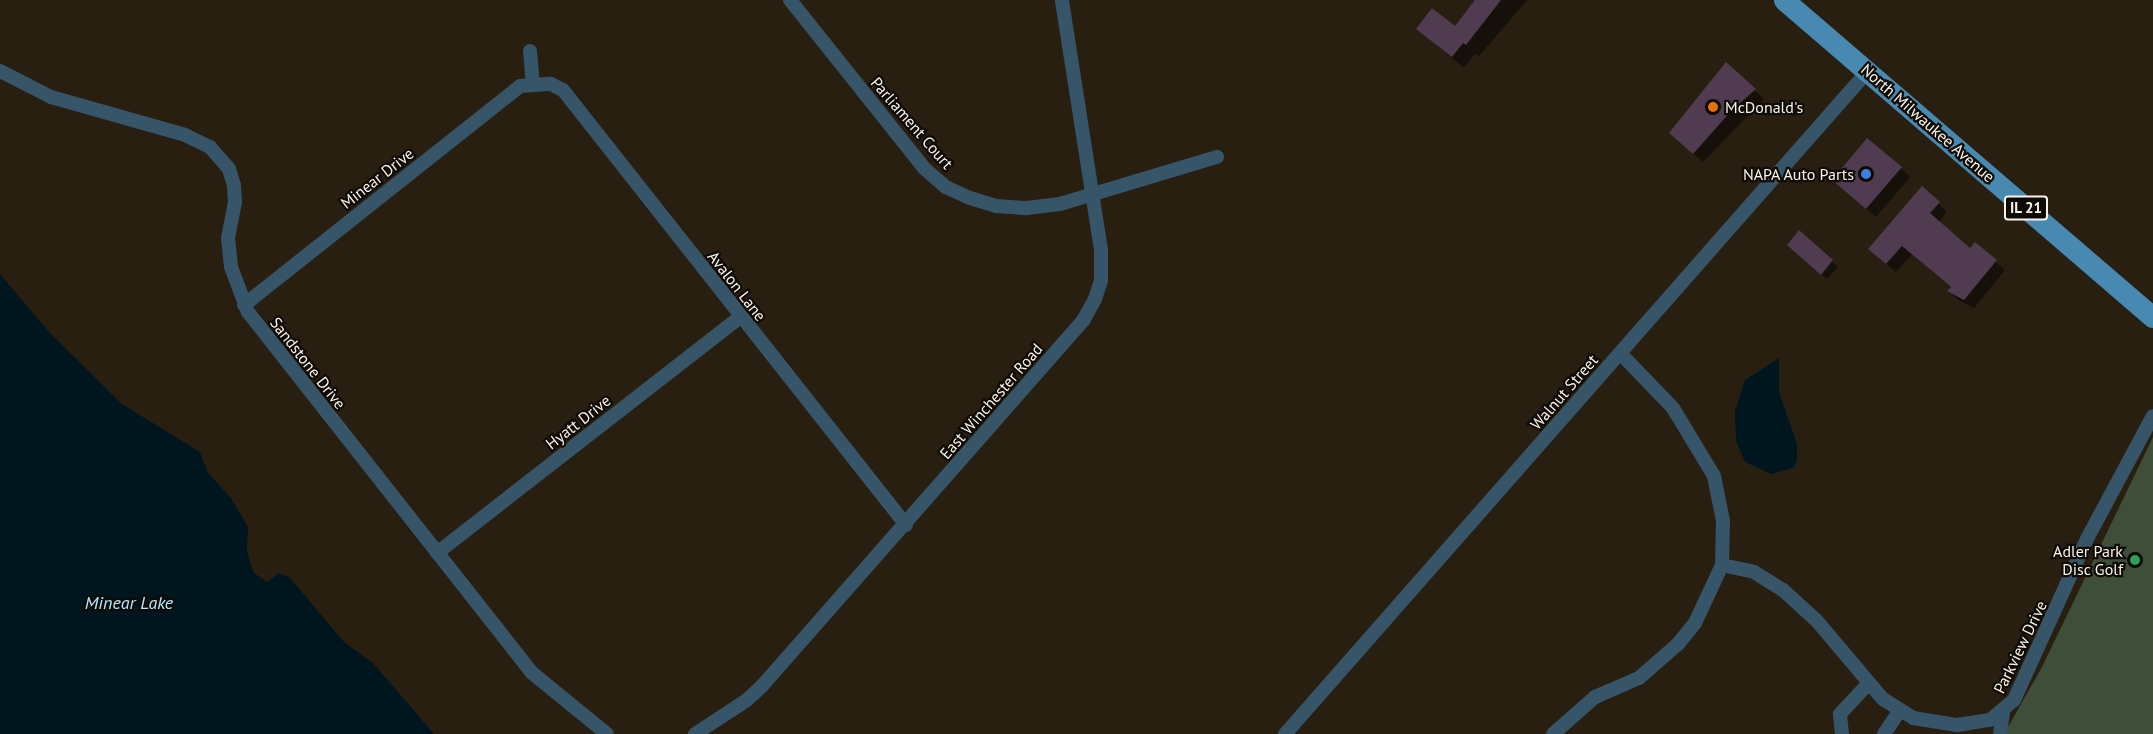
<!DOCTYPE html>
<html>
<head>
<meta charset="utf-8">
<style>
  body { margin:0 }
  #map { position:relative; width:2153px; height:734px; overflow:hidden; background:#291f11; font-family:"PT Sans",sans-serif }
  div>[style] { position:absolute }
  .green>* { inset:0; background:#3e4e39 }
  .water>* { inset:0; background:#00161f }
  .shadow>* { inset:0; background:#0007 }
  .building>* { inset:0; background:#503b50 }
  .street>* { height:14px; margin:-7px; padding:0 7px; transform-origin:7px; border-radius:7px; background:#375568 }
  .primary>* { height:21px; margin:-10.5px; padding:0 10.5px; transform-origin:10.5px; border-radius:10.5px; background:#4789b0 }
  .dots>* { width:16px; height:16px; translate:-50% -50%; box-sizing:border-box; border:3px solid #0e0a05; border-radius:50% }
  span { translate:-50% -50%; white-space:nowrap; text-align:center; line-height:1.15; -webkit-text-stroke:4.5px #0e0a05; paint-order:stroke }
  .shield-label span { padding:2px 4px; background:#0e0a05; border:2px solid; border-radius:4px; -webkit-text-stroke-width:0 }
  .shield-label { font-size:15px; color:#faf4ea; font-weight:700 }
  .poi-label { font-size:16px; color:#faf4ea }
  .left { translate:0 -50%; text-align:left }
  .right { translate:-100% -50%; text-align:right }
  .street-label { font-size:16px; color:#faf4ea }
  .water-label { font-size:18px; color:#b5eafe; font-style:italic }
</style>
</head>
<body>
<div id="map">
  <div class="green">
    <div style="clip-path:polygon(2153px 437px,2153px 734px,2004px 734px,2042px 667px)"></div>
  </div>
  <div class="water">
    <div style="clip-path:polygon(0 274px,49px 332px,122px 404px,200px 452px,208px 473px,231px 498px,248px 527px,247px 552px,254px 573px,267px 582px,279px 573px,290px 578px,344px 642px,373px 663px,434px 734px,0 734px)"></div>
    <div style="clip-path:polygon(1779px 358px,1779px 392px,1797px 444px,1797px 461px,1793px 468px,1771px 474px,1745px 462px,1736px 441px,1735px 411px,1745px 380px)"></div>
  </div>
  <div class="shadow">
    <div style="clip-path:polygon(1477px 0,1527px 0,1479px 56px,1475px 54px,1464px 68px,1418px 29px,1455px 28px)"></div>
    <div style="clip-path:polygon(1726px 64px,1764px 99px,1703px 162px,1680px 142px)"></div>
    <div style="clip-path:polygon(1901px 168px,1910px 177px,1876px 217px,1843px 189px)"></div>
    <div style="clip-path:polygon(1938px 203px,1947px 212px,1938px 223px,1971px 250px,1976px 244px,2005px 270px,1974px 308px,1958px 300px,1949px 291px,1952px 288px,1912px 254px,1896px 272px,1879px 258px)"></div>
    <div style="clip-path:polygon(1799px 232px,1838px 267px,1827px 279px,1794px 250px)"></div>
  </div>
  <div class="building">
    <div style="clip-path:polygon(1475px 0,1501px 0,1466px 45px,1463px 43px,1452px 57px,1416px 29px,1432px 8px,1455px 26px)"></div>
    <div style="clip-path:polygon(1726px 62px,1756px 89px,1732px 110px,1693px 154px,1669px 133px)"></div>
    <div style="clip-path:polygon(1867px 138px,1902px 167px,1866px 209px,1832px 180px)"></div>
    <div style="clip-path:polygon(1922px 186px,1940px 202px,1930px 213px,1970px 248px,1975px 242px,1997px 260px,1964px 300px,1947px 291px,1951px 287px,1943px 280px,1902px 246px,1886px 264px,1868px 249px)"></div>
    <div style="clip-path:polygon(1799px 230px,1833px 260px,1821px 275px,1787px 245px)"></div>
  </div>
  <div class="street">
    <div style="left:790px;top:0;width:216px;rotate:51.4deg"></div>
    <div style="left:925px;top:169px;width:28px;rotate:41deg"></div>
    <div style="left:946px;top:187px;width:26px;rotate:25deg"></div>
    <div style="left:970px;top:198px;width:27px;rotate:17deg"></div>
    <div style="left:996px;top:206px;width:31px;rotate:4deg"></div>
    <div style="left:1027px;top:208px;width:33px;rotate:-7deg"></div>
    <div style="left:1060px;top:204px;width:164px;rotate:-16.7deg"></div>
    <div style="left:530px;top:51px;width:33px;rotate:85deg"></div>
    <div style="left:0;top:71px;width:57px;rotate:27deg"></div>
    <div style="left:51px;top:97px;width:139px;rotate:15.8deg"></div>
    <div style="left:185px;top:135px;width:28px;rotate:26deg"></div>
    <div style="left:210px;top:147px;width:29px;rotate:49deg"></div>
    <div style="left:229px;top:169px;width:17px;rotate:73deg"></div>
    <div style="left:234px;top:185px;width:17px;rotate:87deg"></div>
    <div style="left:235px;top:202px;width:37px;rotate:101deg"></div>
    <div style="left:228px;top:238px;width:29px;rotate:84deg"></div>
    <div style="left:231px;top:267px;width:48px;rotate:69.3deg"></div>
    <div style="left:248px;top:312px;width:458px;rotate:51.8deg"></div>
    <div style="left:531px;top:672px;width:98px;rotate:39.2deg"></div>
    <div style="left:244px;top:305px;width:352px;rotate:-38.4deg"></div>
    <div style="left:520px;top:86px;width:31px;rotate:-4deg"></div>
    <div style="left:551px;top:84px;width:13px;rotate:27deg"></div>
    <div style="left:563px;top:90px;width:554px;rotate:51.74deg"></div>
    <div style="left:437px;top:553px;width:384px;rotate:-37.9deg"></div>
    <div style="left:1722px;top:565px;width:33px;rotate:12deg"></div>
    <div style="left:1754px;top:572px;width:34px;rotate:32deg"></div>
    <div style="left:1783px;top:590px;width:46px;rotate:42.4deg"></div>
    <div style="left:1817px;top:621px;width:102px;rotate:49.8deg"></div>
    <div style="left:1883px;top:699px;width:36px;rotate:32deg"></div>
    <div style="left:1913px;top:718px;width:45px;rotate:9deg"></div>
    <div style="left:1957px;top:725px;width:33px;rotate:-9deg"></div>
    <div style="left:1990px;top:720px;width:31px;rotate:-40deg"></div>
    <div style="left:2014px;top:700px;width:179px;rotate:-65.6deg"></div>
    <div style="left:2088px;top:537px;width:137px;rotate:-61.8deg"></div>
    <div style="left:695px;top:734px;width:62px;rotate:-33.2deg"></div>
    <div style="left:747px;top:700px;width:21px;rotate:-43deg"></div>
    <div style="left:762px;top:686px;width:488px;rotate:-48.7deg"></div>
    <div style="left:1084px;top:319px;width:23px;rotate:-61deg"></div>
    <div style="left:1095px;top:299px;width:20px;rotate:-72deg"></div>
    <div style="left:1101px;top:280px;width:30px;rotate:-90deg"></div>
    <div style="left:1101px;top:250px;width:253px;rotate:-98.9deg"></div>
    <div style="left:1285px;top:734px;width:881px;rotate:-48.68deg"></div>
    <div style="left:1553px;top:734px;width:56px;rotate:-41.4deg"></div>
    <div style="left:1595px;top:697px;width:48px;rotate:-23.4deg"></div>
    <div style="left:1639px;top:678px;width:52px;rotate:-41.1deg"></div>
    <div style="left:1678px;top:644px;width:27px;rotate:-51deg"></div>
    <div style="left:1695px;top:623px;width:64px;rotate:-65deg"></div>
    <div style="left:1722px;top:565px;width:44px;rotate:-88.7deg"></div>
    <div style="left:1723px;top:521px;width:46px;rotate:-101.3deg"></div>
    <div style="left:1714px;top:476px;width:79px;rotate:-121.1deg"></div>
    <div style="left:1673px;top:408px;width:76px;rotate:-133.9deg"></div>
    <div style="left:1842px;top:734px;width:20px;rotate:-96deg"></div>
    <div style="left:1840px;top:714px;width:41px;rotate:-47deg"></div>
    <div style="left:1884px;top:734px;width:29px;rotate:-56deg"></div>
    <div style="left:2000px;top:734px;width:22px;rotate:-82deg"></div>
  </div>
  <div class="primary">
    <div style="left:1784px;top:0;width:486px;rotate:40.7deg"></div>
  </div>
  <div class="dots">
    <div style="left:1713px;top:107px;background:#e8710a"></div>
    <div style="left:1866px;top:174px;background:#3f7fe0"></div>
    <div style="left:2135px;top:560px;background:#2e9e5b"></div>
  </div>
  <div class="shield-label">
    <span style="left:2026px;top:208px">IL 21</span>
  </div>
  <div class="poi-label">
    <span class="left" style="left:1725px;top:107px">McDonald's</span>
    <span class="right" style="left:1854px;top:174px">NAPA Auto Parts</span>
    <span class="right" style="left:2123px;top:560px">Adler Park<br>Disc Golf</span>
  </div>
  <div class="street-label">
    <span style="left:912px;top:123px;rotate:49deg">Parliament Court</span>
    <span style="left:1928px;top:123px;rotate:41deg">North Milwaukee Avenue</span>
    <span style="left:377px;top:178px;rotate:-38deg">Minear Drive</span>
    <span style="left:737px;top:286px;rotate:52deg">Avalon Lane</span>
    <span style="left:308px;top:363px;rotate:52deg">Sandstone Drive</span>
    <span style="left:1564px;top:392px;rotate:-49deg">Walnut Street</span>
    <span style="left:991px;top:401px;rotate:-49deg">East Winchester Road</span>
    <span style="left:578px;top:422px;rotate:-38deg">Hyatt Drive</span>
    <span style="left:2020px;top:647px;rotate:-64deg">Parkview Drive</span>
  </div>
  <div class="water-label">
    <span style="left:129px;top:603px">Minear Lake</span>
  </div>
</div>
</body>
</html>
